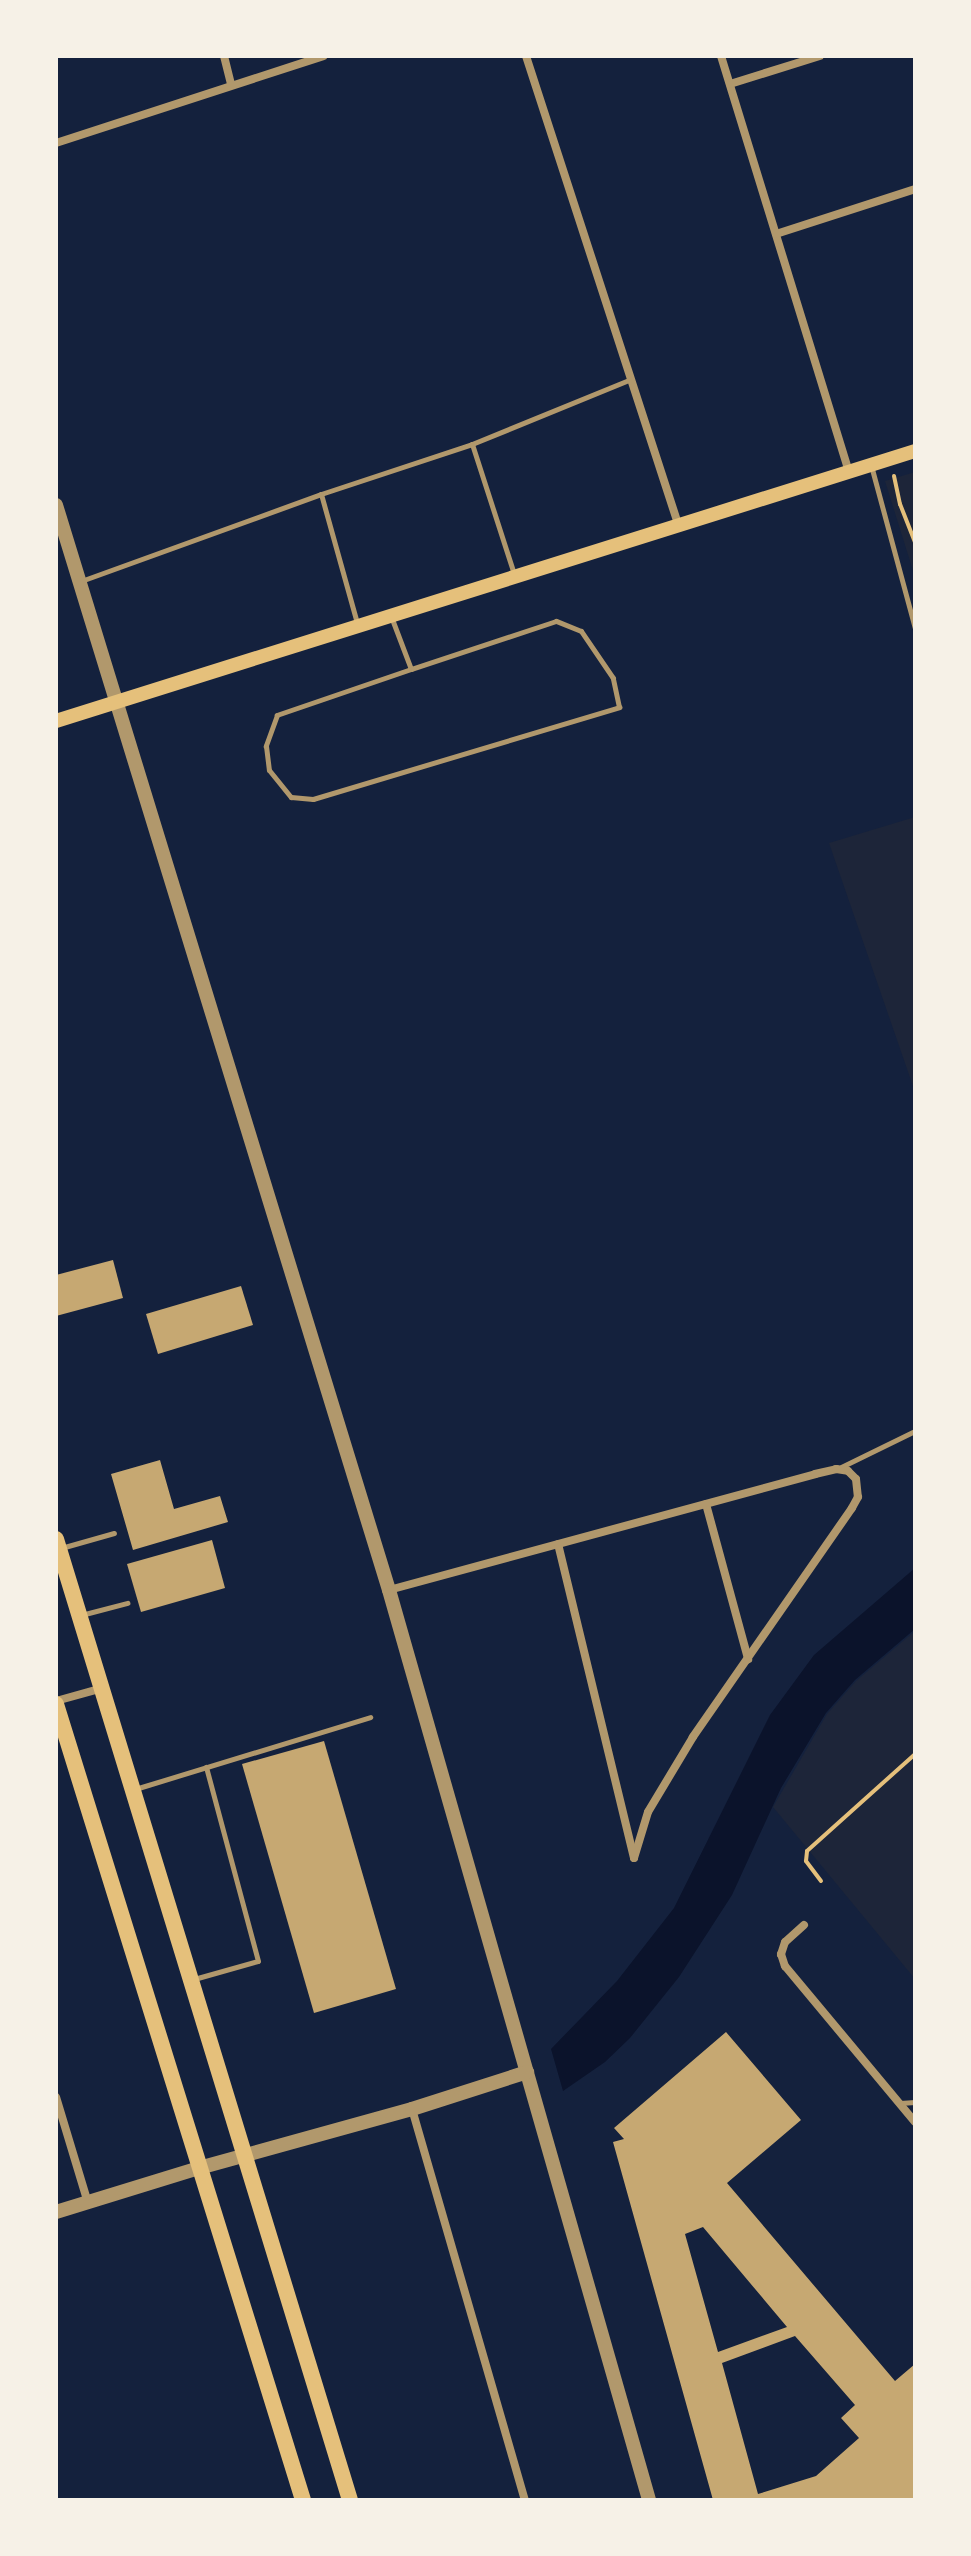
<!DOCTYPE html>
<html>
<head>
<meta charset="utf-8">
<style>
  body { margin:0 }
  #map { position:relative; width:971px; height:2556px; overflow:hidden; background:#14213d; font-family:"Space Grotesk",sans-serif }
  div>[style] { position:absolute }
  .green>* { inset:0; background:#1d2539 }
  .water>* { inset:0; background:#0b132b }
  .building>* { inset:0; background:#c6a872 }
  .path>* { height:4px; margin:-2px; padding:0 2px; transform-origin:2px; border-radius:2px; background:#e5c07b }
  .service>* { height:5px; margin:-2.5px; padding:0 2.5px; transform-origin:2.5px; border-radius:2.5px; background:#b1986c }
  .minor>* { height:8px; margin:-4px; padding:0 4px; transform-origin:4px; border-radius:4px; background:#b1986c }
  .tertiary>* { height:14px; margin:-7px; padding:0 7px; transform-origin:7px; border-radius:7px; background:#b1986c }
  .secondary>* { height:14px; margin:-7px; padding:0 7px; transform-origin:7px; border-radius:7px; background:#e5c07b }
  .primary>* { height:16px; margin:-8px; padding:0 8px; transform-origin:8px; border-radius:8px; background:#e5c07b }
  span { translate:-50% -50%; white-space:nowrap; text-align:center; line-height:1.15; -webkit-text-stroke:7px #f6f1e7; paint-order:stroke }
  .frame { position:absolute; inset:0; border:58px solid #f6f1e7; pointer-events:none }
</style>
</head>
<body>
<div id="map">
  <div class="green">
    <div style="clip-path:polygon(915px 472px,915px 577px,885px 481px)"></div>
    <div style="clip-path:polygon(915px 817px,915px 1092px,829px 843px)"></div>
    <div style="clip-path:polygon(915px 1631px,915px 1979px,773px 1807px,827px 1714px,856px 1681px)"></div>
  </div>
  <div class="water">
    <div style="clip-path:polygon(915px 1568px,915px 1629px,855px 1680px,826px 1713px,781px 1788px,732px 1895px,679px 1977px,630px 2038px,605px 2062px,563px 2091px,551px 2049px,617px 1981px,674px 1908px,770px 1715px,814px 1655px)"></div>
  </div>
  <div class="building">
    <div style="clip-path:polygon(113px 1260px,123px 1298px,56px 1316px,56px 1275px)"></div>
    <div style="clip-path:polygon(241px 1286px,253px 1325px,158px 1354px,146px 1314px)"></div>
    <div style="clip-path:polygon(160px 1460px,174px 1509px,220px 1496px,228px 1522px,133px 1550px,111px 1474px)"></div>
    <div style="clip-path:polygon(212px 1540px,225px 1588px,141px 1612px,127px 1564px)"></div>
    <div style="clip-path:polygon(324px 1741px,396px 1989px,314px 2013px,242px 1764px)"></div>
    <div style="clip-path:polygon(evenodd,726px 2032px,801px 2120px,727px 2183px,895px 2381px,915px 2364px,915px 2500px,713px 2500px,613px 2142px,624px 2139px,614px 2128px,726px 2032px,703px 2227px,787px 2327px,718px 2352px,685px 2234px,703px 2227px,726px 2032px,795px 2336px,855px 2405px,841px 2418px,859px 2438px,816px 2476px,758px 2494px,722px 2363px,795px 2336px)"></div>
  </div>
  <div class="path">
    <div style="left:894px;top:476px;width:29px;rotate:78deg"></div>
    <div style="left:900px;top:504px;width:41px;rotate:68.5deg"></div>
    <div style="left:821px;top:1881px;width:25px;rotate:-127deg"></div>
    <div style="left:806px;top:1861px;width:10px;rotate:-84deg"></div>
    <div style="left:807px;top:1851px;width:145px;rotate:-41.9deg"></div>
  </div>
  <div class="service">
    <div style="left:472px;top:444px;width:170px;rotate:-22.2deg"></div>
    <div style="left:872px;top:469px;width:165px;rotate:74.9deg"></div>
    <div style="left:81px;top:581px;width:255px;rotate:-19.9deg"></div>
    <div style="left:392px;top:619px;width:53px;rotate:69.2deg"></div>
    <div style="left:411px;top:669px;width:142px;rotate:161.1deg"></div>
    <div style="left:277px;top:715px;width:33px;rotate:110deg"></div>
    <div style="left:266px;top:746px;width:24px;rotate:83deg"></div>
    <div style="left:269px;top:770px;width:35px;rotate:51deg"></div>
    <div style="left:291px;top:797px;width:22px;rotate:5deg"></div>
    <div style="left:313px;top:799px;width:320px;rotate:-16.7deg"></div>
    <div style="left:619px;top:707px;width:30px;rotate:-102deg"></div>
    <div style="left:613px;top:678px;width:57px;rotate:-124.2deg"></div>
    <div style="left:581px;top:631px;width:27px;rotate:-158deg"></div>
    <div style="left:556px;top:621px;width:153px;rotate:161.7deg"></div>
    <div style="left:357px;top:623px;width:134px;rotate:-105.6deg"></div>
    <div style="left:321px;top:494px;width:159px;rotate:-18.3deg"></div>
    <div style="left:472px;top:444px;width:137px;rotate:72.1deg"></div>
    <div style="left:837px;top:1469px;width:87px;rotate:-26deg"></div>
    <div style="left:61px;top:1548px;width:55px;rotate:-15.8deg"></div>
    <div style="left:81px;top:1615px;width:48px;rotate:-14.6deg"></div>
    <div style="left:135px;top:1789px;width:246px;rotate:-17deg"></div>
    <div style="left:194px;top:1979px;width:66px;rotate:-15.7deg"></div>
    <div style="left:258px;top:1961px;width:201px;rotate:-105deg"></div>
    <div style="left:900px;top:2103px;width:15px;rotate:-4deg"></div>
  </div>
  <div class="minor">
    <div style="left:224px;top:56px;width:30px;rotate:76deg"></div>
    <div style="left:526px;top:56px;width:493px;rotate:72deg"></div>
    <div style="left:721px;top:56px;width:432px;rotate:72.9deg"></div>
    <div style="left:730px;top:84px;width:94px;rotate:-17.3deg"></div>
    <div style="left:56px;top:143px;width:281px;rotate:-18deg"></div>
    <div style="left:776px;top:234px;width:146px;rotate:-17.9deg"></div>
    <div style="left:706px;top:1504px;width:161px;rotate:74.8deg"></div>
    <div style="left:389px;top:1590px;width:442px;rotate:-15.2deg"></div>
    <div style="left:815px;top:1474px;width:22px;rotate:-13deg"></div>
    <div style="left:836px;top:1469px;width:12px;rotate:9deg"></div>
    <div style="left:848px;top:1471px;width:11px;rotate:45deg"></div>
    <div style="left:856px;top:1479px;width:18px;rotate:84deg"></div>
    <div style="left:858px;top:1497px;width:13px;rotate:119deg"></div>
    <div style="left:852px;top:1508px;width:279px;rotate:124.8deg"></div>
    <div style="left:693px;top:1737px;width:87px;rotate:121deg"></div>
    <div style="left:648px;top:1812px;width:48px;rotate:106.9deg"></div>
    <div style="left:634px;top:1858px;width:323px;rotate:-103.6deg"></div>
    <div style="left:56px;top:1701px;width:49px;rotate:-15.5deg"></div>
    <div style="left:804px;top:1925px;width:25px;rotate:138deg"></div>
    <div style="left:785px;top:1942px;width:13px;rotate:108deg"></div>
    <div style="left:781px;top:1954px;width:13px;rotate:72deg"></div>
    <div style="left:785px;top:1966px;width:203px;rotate:50.2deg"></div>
    <div style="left:56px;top:2097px;width:111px;rotate:73.2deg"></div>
    <div style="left:412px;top:2109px;width:407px;rotate:73.9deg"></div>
  </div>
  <div class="tertiary">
    <div style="left:56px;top:505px;width:1135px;rotate:72.94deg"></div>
    <div style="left:389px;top:1590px;width:946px;rotate:74.05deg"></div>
    <div style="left:56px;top:2212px;width:150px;rotate:-17.1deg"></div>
    <div style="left:199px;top:2168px;width:221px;rotate:-15.5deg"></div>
    <div style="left:412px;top:2109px;width:121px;rotate:-17.8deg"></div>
  </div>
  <div class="secondary">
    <div style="left:56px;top:721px;width:900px;rotate:-17.45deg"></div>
  </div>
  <div class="primary">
    <div style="left:56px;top:1539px;width:1005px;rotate:72.99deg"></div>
    <div style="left:56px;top:1704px;width:833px;rotate:72.76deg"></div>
  </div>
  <div class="frame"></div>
</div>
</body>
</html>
